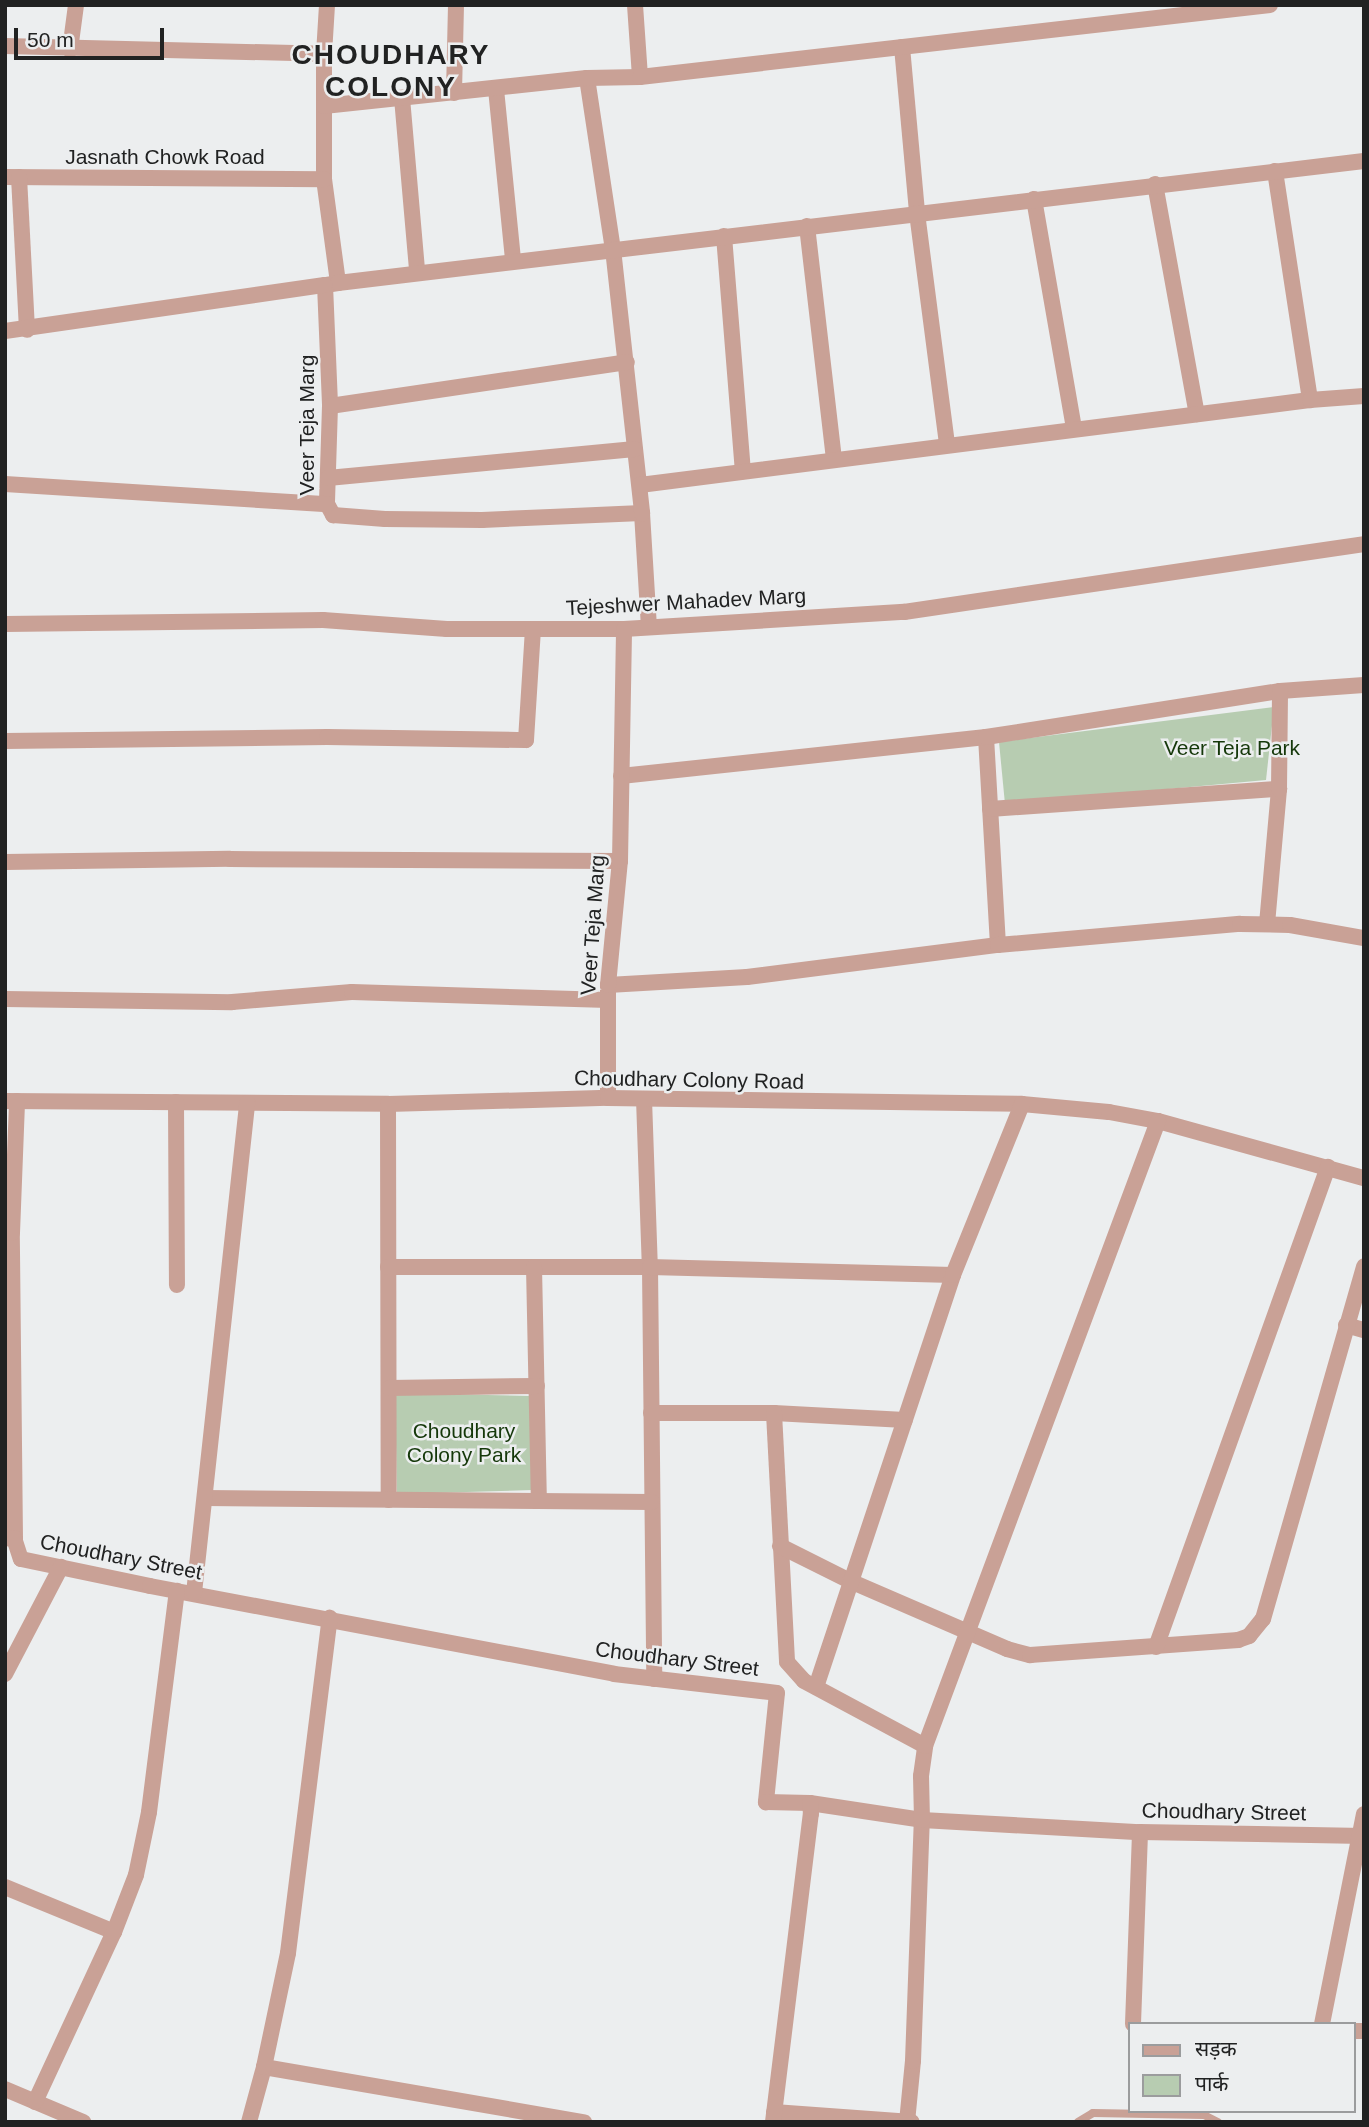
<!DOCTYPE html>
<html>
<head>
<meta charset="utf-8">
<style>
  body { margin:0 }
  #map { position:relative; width:1369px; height:2127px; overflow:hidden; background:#eceeef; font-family:Arial,"Noto Sans Devanagari",sans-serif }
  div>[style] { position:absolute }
  .green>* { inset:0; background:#b7ccb1 }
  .service>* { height:8px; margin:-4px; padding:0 4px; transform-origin:4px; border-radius:4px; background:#c9a196 }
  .minor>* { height:16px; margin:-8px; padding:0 8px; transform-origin:8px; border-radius:8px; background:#c9a196 }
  span { translate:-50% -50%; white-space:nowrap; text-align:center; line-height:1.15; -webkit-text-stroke:5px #eceeef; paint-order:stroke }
  .street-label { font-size:21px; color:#212222 }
  .park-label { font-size:21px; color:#15380a }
  .district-label { font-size:28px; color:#212222; font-weight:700; letter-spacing:2px }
  .frame { position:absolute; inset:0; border:7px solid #212222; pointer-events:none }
  .legend { position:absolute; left:1128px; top:2022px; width:228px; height:91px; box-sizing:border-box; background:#eceeef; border:2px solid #9b9c9d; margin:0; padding:9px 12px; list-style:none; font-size:21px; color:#212222 }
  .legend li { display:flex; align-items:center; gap:14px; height:35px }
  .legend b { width:35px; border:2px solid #9b9c9d }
  .scale { position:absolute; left:14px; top:28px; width:150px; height:32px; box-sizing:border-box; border:4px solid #212222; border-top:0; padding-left:9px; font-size:21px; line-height:24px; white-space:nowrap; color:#212222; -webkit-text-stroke:5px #eceeef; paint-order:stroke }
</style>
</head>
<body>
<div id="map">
  <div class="green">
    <div style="clip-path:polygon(1274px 707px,1266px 780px,1005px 804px,999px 742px)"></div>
    <div style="clip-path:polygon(395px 1393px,530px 1396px,533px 1490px,397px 1494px)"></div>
  </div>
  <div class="service">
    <div style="left:1078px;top:2122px;width:17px;rotate:-31deg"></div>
    <div style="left:1093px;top:2113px;width:111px;rotate:1deg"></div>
    <div style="left:1204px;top:2115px;width:16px;rotate:27deg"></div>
  </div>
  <div class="minor">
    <div style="left:327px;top:5px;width:49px;rotate:93.5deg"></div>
    <div style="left:324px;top:54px;width:125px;rotate:90deg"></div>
    <div style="left:324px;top:179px;width:105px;rotate:82.3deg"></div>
    <div style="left:338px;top:283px;width:13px;rotate:171deg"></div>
    <div style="left:325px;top:285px;width:121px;rotate:87.6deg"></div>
    <div style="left:330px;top:406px;width:98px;rotate:91.8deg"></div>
    <div style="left:327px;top:504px;width:13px;rotate:61deg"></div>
    <div style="left:333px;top:515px;width:52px;rotate:4.4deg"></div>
    <div style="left:385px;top:519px;width:97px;rotate:0.6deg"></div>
    <div style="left:482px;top:520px;width:160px;rotate:-2.5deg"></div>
    <div style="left:642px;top:513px;width:114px;rotate:86.5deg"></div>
    <div style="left:635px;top:5px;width:72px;rotate:86deg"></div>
    <div style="left:5px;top:46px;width:319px;rotate:1.4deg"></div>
    <div style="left:902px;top:47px;width:167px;rotate:84.8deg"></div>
    <div style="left:917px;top:213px;width:234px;rotate:82.6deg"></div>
    <div style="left:70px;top:50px;width:45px;rotate:-82.4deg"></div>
    <div style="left:587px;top:78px;width:173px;rotate:81.4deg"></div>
    <div style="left:613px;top:249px;width:266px;rotate:83.7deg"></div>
    <div style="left:496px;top:89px;width:172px;rotate:84.3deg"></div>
    <div style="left:454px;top:93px;width:88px;rotate:-88.7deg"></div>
    <div style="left:402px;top:98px;width:174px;rotate:85deg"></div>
    <div style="left:324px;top:106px;width:264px;rotate:-6.1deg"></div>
    <div style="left:587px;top:78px;width:53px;rotate:-1.1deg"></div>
    <div style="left:640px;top:77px;width:634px;rotate:-6.52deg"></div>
    <div style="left:1275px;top:171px;width:232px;rotate:81.3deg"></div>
    <div style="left:5px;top:177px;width:319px;rotate:0.4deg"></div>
    <div style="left:19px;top:177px;width:153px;rotate:87deg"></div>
    <div style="left:1155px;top:184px;width:234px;rotate:79.7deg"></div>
    <div style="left:1034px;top:199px;width:233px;rotate:80.1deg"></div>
    <div style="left:807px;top:226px;width:235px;rotate:83.4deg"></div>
    <div style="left:724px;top:236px;width:236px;rotate:85.4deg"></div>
    <div style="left:338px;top:283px;width:1033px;rotate:-6.78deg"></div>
    <div style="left:5px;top:331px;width:323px;rotate:-8.2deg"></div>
    <div style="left:330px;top:406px;width:300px;rotate:-8.4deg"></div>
    <div style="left:328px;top:478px;width:308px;rotate:-5.4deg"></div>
    <div style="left:5px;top:484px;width:323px;rotate:3.6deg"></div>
    <div style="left:640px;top:485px;width:675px;rotate:-7.23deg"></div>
    <div style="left:1310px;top:400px;width:54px;rotate:-4.2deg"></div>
    <div style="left:5px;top:624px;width:318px;rotate:-0.7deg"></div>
    <div style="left:323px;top:620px;width:124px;rotate:4.2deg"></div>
    <div style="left:447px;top:629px;width:177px"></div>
    <div style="left:624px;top:629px;width:281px;rotate:-3.5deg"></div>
    <div style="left:904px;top:612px;width:465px;rotate:-8.4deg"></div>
    <div style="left:986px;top:737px;width:208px;rotate:86.7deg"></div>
    <div style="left:5px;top:741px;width:322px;rotate:-0.7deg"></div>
    <div style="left:327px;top:737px;width:199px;rotate:0.9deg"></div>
    <div style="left:526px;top:740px;width:111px;rotate:-86.4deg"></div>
    <div style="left:621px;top:776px;width:367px;rotate:-6.1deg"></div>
    <div style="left:986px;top:737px;width:298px;rotate:-8.9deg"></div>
    <div style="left:1280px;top:691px;width:84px;rotate:-4.1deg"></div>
    <div style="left:990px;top:809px;width:290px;rotate:-4deg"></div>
    <div style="left:5px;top:862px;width:225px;rotate:-0.8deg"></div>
    <div style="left:230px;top:859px;width:390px;rotate:0.3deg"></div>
    <div style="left:1267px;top:924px;width:136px;rotate:-84.9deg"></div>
    <div style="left:1279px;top:789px;width:98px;rotate:-89.4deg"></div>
    <div style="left:608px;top:985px;width:139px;rotate:-3.3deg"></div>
    <div style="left:747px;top:977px;width:253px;rotate:-7.3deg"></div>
    <div style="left:998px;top:945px;width:243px;rotate:-5deg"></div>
    <div style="left:1240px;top:924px;width:50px;rotate:1.1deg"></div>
    <div style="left:1290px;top:925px;width:75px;rotate:10deg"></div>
    <div style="left:5px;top:999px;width:227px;rotate:0.8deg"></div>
    <div style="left:232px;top:1002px;width:120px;rotate:-4.8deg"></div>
    <div style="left:352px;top:992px;width:256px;rotate:1.8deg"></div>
    <div style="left:608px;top:1098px;width:113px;rotate:-90deg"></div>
    <div style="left:608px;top:985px;width:125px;rotate:-84.5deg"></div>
    <div style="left:620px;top:861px;width:232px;rotate:-89deg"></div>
    <div style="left:644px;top:1099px;width:168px;rotate:88deg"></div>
    <div style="left:650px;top:1267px;width:412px;rotate:89.4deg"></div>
    <div style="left:5px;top:1101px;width:383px;rotate:0.4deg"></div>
    <div style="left:388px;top:1104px;width:220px;rotate:-1.6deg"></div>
    <div style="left:608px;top:1098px;width:414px;rotate:0.8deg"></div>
    <div style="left:1022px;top:1104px;width:87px;rotate:5.3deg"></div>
    <div style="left:1109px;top:1112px;width:50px;rotate:10.4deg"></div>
    <div style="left:1158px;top:1121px;width:214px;rotate:15.5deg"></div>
    <div style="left:176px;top:1102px;width:183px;rotate:89.7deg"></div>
    <div style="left:388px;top:1104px;width:396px;rotate:89.9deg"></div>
    <div style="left:388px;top:1267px;width:262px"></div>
    <div style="left:650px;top:1267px;width:303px;rotate:1.5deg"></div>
    <div style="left:534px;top:1267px;width:234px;rotate:88.8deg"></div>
    <div style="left:1346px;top:1325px;width:19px;rotate:16deg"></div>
    <div style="left:389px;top:1388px;width:148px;rotate:-0.8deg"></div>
    <div style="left:651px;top:1413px;width:123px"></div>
    <div style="left:774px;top:1413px;width:131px;rotate:3.1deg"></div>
    <div style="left:774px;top:1413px;width:249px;rotate:87deg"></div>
    <div style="left:787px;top:1662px;width:25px;rotate:48deg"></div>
    <div style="left:804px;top:1681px;width:137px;rotate:28.2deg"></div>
    <div style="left:205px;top:1498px;width:447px;rotate:0.5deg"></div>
    <div style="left:5px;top:1538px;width:10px;rotate:6deg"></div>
    <div style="left:15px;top:1539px;width:306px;rotate:-90.6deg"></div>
    <div style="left:12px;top:1233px;width:132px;rotate:-87.8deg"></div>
    <div style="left:14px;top:1538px;width:22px;rotate:72deg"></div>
    <div style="left:21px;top:1559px;width:132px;rotate:11.8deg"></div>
    <div style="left:150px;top:1586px;width:472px;rotate:10.7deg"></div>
    <div style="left:614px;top:1674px;width:164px;rotate:6.6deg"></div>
    <div style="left:777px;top:1693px;width:110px;rotate:95.8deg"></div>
    <div style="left:766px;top:1802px;width:44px;rotate:1.3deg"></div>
    <div style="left:810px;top:1803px;width:113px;rotate:8.6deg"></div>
    <div style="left:922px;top:1820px;width:218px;rotate:3.2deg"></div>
    <div style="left:1140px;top:1832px;width:224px;rotate:1deg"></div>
    <div style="left:780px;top:1546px;width:78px;rotate:26.6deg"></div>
    <div style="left:850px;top:1581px;width:171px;rotate:23.4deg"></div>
    <div style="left:1007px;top:1649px;width:24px;rotate:15deg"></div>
    <div style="left:1030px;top:1655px;width:209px;rotate:-4.1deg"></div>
    <div style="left:1238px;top:1640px;width:12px;rotate:-20deg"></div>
    <div style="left:1249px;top:1636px;width:22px;rotate:-51deg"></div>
    <div style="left:1263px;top:1619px;width:367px;rotate:-74deg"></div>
    <div style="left:194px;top:1593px;width:493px;rotate:-83.8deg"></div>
    <div style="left:1156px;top:1647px;width:510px;rotate:-70.29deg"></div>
    <div style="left:5px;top:1674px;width:121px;rotate:-62.4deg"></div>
    <div style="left:816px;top:1687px;width:434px;rotate:-71.6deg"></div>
    <div style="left:953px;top:1275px;width:184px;rotate:-68deg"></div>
    <div style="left:5px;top:1887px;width:118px;rotate:22.4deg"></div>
    <div style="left:1133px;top:2024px;width:192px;rotate:-87.9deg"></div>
    <div style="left:1322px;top:2024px;width:214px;rotate:-78.7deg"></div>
    <div style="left:1353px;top:2031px;width:11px"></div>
    <div style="left:264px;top:2067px;width:325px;rotate:9.8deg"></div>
    <div style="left:5px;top:2089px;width:85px;rotate:22.9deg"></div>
    <div style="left:35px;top:2102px;width:187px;rotate:-65.1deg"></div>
    <div style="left:114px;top:1932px;width:61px;rotate:-68.9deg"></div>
    <div style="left:136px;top:1875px;width:64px;rotate:-78.3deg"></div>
    <div style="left:149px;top:1812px;width:223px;rotate:-82.8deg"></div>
    <div style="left:774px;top:2112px;width:138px;rotate:4.1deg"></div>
    <div style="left:249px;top:2122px;width:57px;rotate:-74.7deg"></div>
    <div style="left:264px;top:2067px;width:116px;rotate:-78.1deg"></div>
    <div style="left:288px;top:1953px;width:338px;rotate:-82.9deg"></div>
    <div style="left:773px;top:2122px;width:310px;rotate:-83deg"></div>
    <div style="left:811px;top:1814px;width:11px;rotate:-95deg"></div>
    <div style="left:907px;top:2122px;width:61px;rotate:-84.4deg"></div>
    <div style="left:913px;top:2061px;width:241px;rotate:-87.9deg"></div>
    <div style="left:922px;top:1820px;width:44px;rotate:-91.3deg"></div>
    <div style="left:921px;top:1776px;width:30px;rotate:-82deg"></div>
    <div style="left:925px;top:1746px;width:667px;rotate:-69.55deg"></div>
  </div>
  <div class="street-label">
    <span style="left:165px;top:157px">Jasnath Chowk Road</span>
    <span style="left:307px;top:425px;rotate:-90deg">Veer Teja Marg</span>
    <span style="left:686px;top:602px;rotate:-3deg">Tejeshwer Mahadev Marg</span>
    <span style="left:593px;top:925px;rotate:-86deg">Veer Teja Marg</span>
    <span style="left:689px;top:1080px;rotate:1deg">Choudhary Colony Road</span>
    <span style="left:121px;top:1557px;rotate:11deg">Choudhary Street</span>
    <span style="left:677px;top:1659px;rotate:7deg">Choudhary Street</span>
    <span style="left:1224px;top:1812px;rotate:1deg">Choudhary Street</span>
  </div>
  <div class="park-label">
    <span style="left:1232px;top:748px">Veer Teja Park</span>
    <span style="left:464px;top:1443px">Choudhary<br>Colony Park</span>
  </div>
  <div class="district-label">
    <span style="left:391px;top:71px">CHOUDHARY<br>COLONY</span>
  </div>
  <div class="frame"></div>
  <ul class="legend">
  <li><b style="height:9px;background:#c9a196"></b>सड़क</li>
  <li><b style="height:19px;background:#b7ccb1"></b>पार्क</li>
  </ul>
  <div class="scale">50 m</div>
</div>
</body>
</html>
